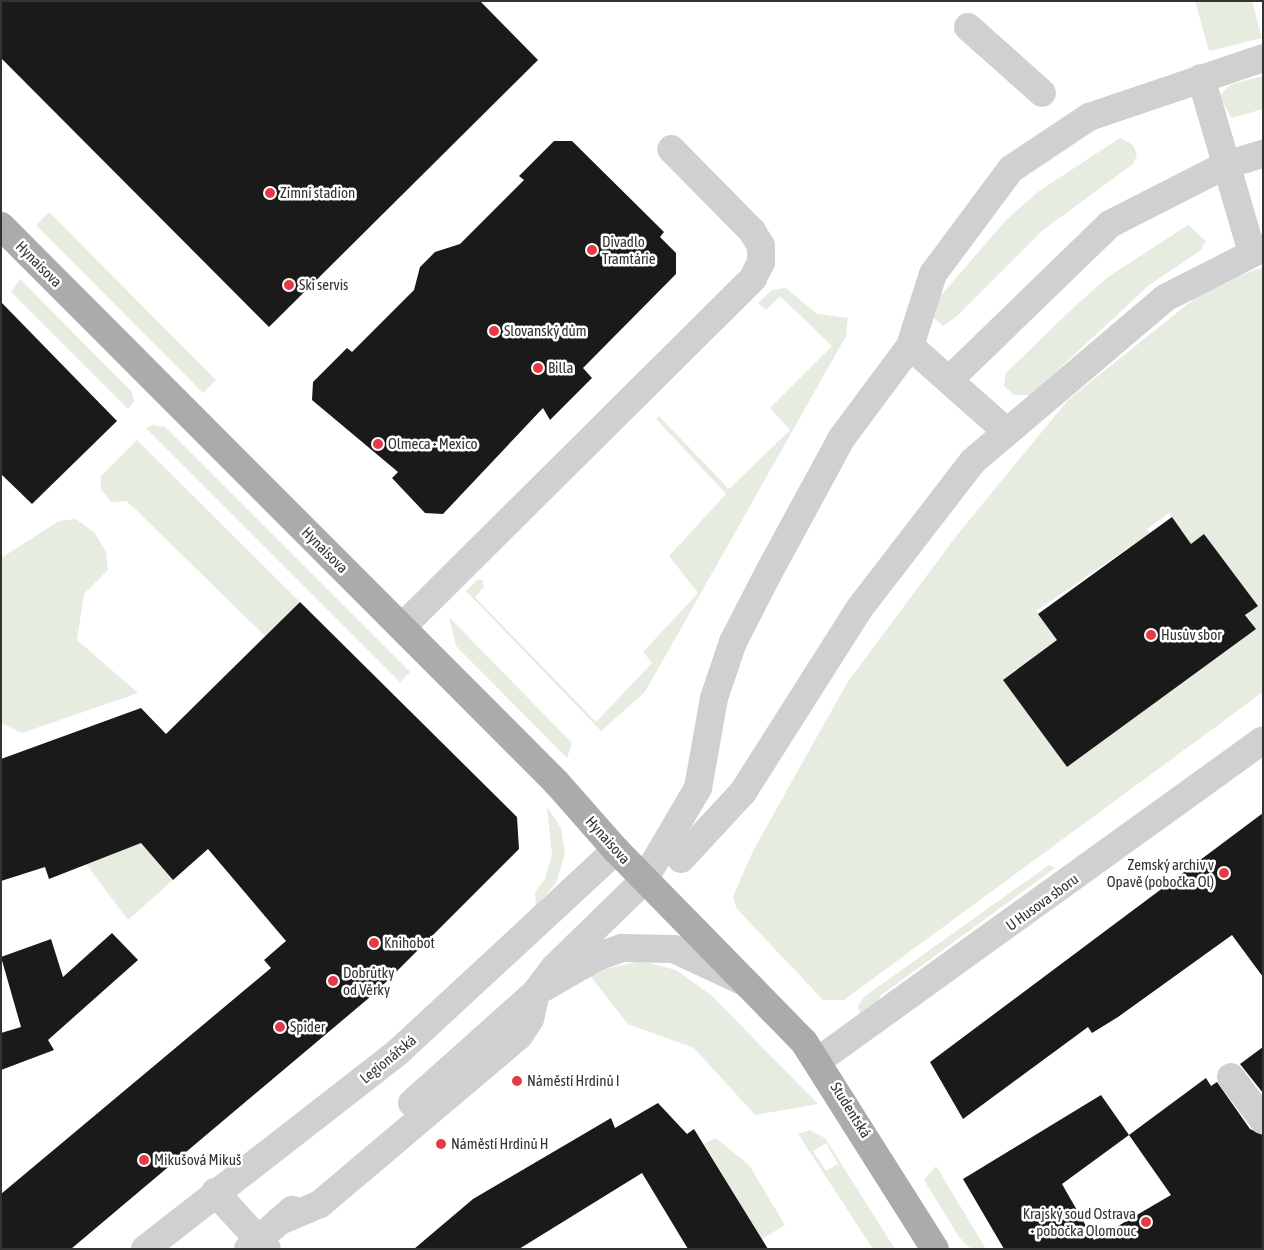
<!DOCTYPE html>
<html>
<head>
<meta charset="utf-8">
<style>
  body { margin:0 }
  #map { position:relative; width:1264px; height:1250px; overflow:hidden; background:#fff; font-family:"Asap Condensed",sans-serif }
  div>[style] { position:absolute }
  .green>* { inset:0; background:#e6ecdf }
  .building>* { inset:0; background:#1a1a1a }
  .minor>* { height:28px; margin:-14px; padding:0 14px; transform-origin:14px; border-radius:14px; background:#d0d0d0 }
  .major>* { height:28px; margin:-14px; padding:0 14px; transform-origin:14px; border-radius:14px; background:#ababab }
  .dots>* { width:14px; height:14px; translate:-50% -50%; box-sizing:border-box; border:2px solid #fff; border-radius:50% }
  span { translate:-50% -50%; white-space:nowrap; text-align:center; line-height:1.15; -webkit-text-stroke:5px #fff; paint-order:stroke }
  .poi-label { font-size:15px; color:#333 }
  .left { translate:0 -50%; text-align:left }
  .right { translate:-100% -50%; text-align:right }
  .street-label { font-size:15px; color:#333 }
  .frame { position:absolute; inset:0; border:2px solid #333; pointer-events:none }
</style>
</head>
<body>
<div id="map">
  <div class="green">
    <div style="clip-path:polygon(1195px 1px,1252px 1px,1262px 38px,1209px 51px)"></div>
    <div style="clip-path:polygon(1263px 76px,1263px 109px,1232px 118px,1219px 96px,1230px 85px)"></div>
    <div style="clip-path:polygon(1120px 138px,1133px 145px,1137px 155px,1133px 164px,1043px 230px,957px 316px,943px 326px,934px 318px,931px 307px,1006px 220px,1039px 191px)"></div>
    <div style="clip-path:polygon(49px 212px,216px 380px,203px 393px,36px 225px)"></div>
    <div style="clip-path:polygon(1188px 225px,1206px 241px,1201px 250px,1148px 286px,1031px 395px,1014px 395px,1004px 386px,1006px 373px,1074px 307px,1108px 277px)"></div>
    <div style="clip-path:polygon(evenodd,1263px 267px,1263px 692px,844px 1000px,823px 1000px,737px 909px,733px 897px,753px 851px,847px 683px,957px 535px,1068px 400px,1209px 287px,1263px 267px,1169px 513px,1191px 544px,1204px 535px,1255px 629px,1067px 767px,1003px 680px,1057px 640px,1036px 611px,1150px 533px,1147px 529px,1169px 513px)"></div>
    <div style="clip-path:polygon(20px 279px,132px 392px,134px 401px,128px 409px,11px 292px)"></div>
    <div style="clip-path:polygon(786px 288px,817px 314px,848px 318px,846px 336px,645px 692px,601px 731px,466px 591px,477px 580px,483px 580px,484px 587px,475px 597px,596px 722px,652px 663px,643px 652px,698px 593px,669px 556px,726px 494px,656px 419px,659px 416px,729px 489px,790px 430px,770px 408px,832px 346px,780px 296px,766px 310px,758px 303px,772px 290px)"></div>
    <div style="clip-path:polygon(152px 425px,165px 427px,410px 672px,400px 682px,146px 428px)"></div>
    <div style="clip-path:polygon(137px 440px,300px 602px,265px 636px,134px 508px,126px 501px,111px 502px,101px 489px,101px 476px)"></div>
    <div style="clip-path:polygon(76px 519px,95px 533px,106px 552px,108px 570px,84px 594px,77px 640px,138px 693px,22px 733px,1px 723px,1px 558px,59px 521px)"></div>
    <div style="clip-path:polygon(449px 617px,572px 743px,567px 758px,456px 646px)"></div>
    <div style="clip-path:polygon(547px 807px,561px 828px,565px 854px,556px 883px,536px 906px,535px 892px,545px 879px,552px 855px)"></div>
    <div style="clip-path:polygon(141px 843px,173px 880px,128px 920px,86px 864px)"></div>
    <div style="clip-path:polygon(1049px 865px,1055px 868px,880px 996px,878px 1005px,862px 1018px,858px 1006px,864px 997px)"></div>
    <div style="clip-path:polygon(641px 961px,676px 970px,712px 996px,818px 1104px,755px 1115px,694px 1048px,628px 1024px,588px 973px)"></div>
    <div style="clip-path:polygon(evenodd,809px 1130px,825px 1138px,895px 1249px,873px 1249px,798px 1134px,809px 1130px,826px 1143px,838px 1164px,826px 1171px,813px 1151px,826px 1143px)"></div>
    <div style="clip-path:polygon(716px 1138px,749px 1165px,785px 1225px,762px 1239px,704px 1144px)"></div>
    <div style="clip-path:polygon(936px 1166px,986px 1249px,971px 1249px,959px 1237px,924px 1180px)"></div>
  </div>
  <div class="building">
    <div style="clip-path:polygon(1px 1px,480px 1px,538px 60px,269px 327px,1px 58px)"></div>
    <div style="clip-path:polygon(554px 141px,572px 141px,664px 232px,660px 237px,676px 253px,676px 274px,583px 368px,592px 378px,550px 420px,543px 408px,443px 514px,425px 513px,392px 478px,398px 472px,312px 400px,313px 382px,347px 348px,352px 352px,414px 290px,420px 267px,435px 252px,460px 244px,524px 180px,519px 176px)"></div>
    <div style="clip-path:polygon(1px 302px,117px 421px,32px 504px,1px 474px)"></div>
    <div style="clip-path:polygon(1172px 517px,1191px 544px,1204px 534px,1258px 606px,1245px 615px,1256px 629px,1067px 767px,1003px 680px,1057px 640px,1038px 614px)"></div>
    <div style="clip-path:polygon(300px 602px,517px 817px,519px 849px,376px 992px,71px 1249px,1px 1249px,1px 1194px,271px 968px,264px 960px,286px 941px,208px 849px,173px 880px,141px 843px,49px 879px,45px 867px,1px 881px,1px 759px,141px 708px,166px 734px)"></div>
    <div style="clip-path:polygon(1263px 813px,1263px 977px,1232px 935px,1118px 1017px,1092px 1033px,1088px 1027px,963px 1119px,930px 1062px)"></div>
    <div style="clip-path:polygon(112px 933px,138px 960px,48px 1040px,54px 1050px,1px 1070px,1px 1033px,21px 1027px,1px 957px,51px 939px,63px 977px)"></div>
    <div style="clip-path:polygon(1263px 1047px,1263px 1093px,1240px 1064px)"></div>
    <div style="clip-path:polygon(evenodd,1206px 1078px,1211px 1086px,1217px 1082px,1250px 1129px,1263px 1135px,1263px 1249px,1004px 1249px,963px 1179px,1101px 1095px,1129px 1135px,1206px 1078px,1129px 1135px,1171px 1195px,1094px 1240px,1062px 1184px,1129px 1135px)"></div>
    <div style="clip-path:polygon(658px 1103px,687px 1134px,694px 1129px,768px 1249px,688px 1249px,642px 1173px,519px 1249px,414px 1249px,473px 1199px,611px 1118px,615px 1128px)"></div>
  </div>
  <div class="minor">
    <div style="left:968px;top:27px;width:99px;rotate:41.7deg"></div>
    <div style="left:1201px;top:78px;width:181px;rotate:73.7deg"></div>
    <div style="left:910px;top:346px;width:127px;rotate:41.5deg"></div>
    <div style="left:949px;top:380px;width:224px;rotate:-44.1deg"></div>
    <div style="left:1110px;top:224px;width:130px;rotate:-27deg"></div>
    <div style="left:1226px;top:165px;width:39px;rotate:-17deg"></div>
    <div style="left:402px;top:627px;width:495px;rotate:-44.8deg"></div>
    <div style="left:753px;top:278px;width:18px;rotate:-63deg"></div>
    <div style="left:761px;top:262px;width:16px;rotate:-90deg"></div>
    <div style="left:761px;top:246px;width:17px;rotate:-121deg"></div>
    <div style="left:752px;top:231px;width:115px;rotate:-134.6deg"></div>
    <div style="left:681px;top:859px;width:91px;rotate:-47.2deg"></div>
    <div style="left:743px;top:792px;width:217px;rotate:-57.6deg"></div>
    <div style="left:859px;top:609px;width:187px;rotate:-52.4deg"></div>
    <div style="left:973px;top:461px;width:252px;rotate:-40.3deg"></div>
    <div style="left:1165px;top:298px;width:110px;rotate:-27deg"></div>
    <div style="left:819px;top:1060px;width:547px;rotate:-35.78deg"></div>
    <div style="left:1231px;top:1077px;width:54px;rotate:53.3deg"></div>
    <div style="left:412px;top:1103px;width:166px;rotate:-41.8deg"></div>
    <div style="left:536px;top:992px;width:70px;rotate:-29.8deg"></div>
    <div style="left:597px;top:957px;width:27px;rotate:-20deg"></div>
    <div style="left:622px;top:948px;width:52px;rotate:1.1deg"></div>
    <div style="left:674px;top:949px;width:73px;rotate:25.2deg"></div>
    <div style="left:215px;top:1192px;width:77px;rotate:47.6deg"></div>
    <div style="left:278px;top:1222px;width:46px;rotate:-23.2deg"></div>
    <div style="left:320px;top:1204px;width:260px;rotate:-40.2deg"></div>
    <div style="left:519px;top:1036px;width:20px;rotate:-57deg"></div>
    <div style="left:530px;top:1019px;width:28px;rotate:-77deg"></div>
    <div style="left:536px;top:992px;width:31px;rotate:-53deg"></div>
    <div style="left:555px;top:967px;width:124px;rotate:-44.3deg"></div>
    <div style="left:644px;top:880px;width:107px;rotate:-59.6deg"></div>
    <div style="left:698px;top:788px;width:91px;rotate:-79.9deg"></div>
    <div style="left:714px;top:698px;width:59px;rotate:-71.3deg"></div>
    <div style="left:733px;top:642px;width:81px;rotate:-62.8deg"></div>
    <div style="left:770px;top:570px;width:149px;rotate:-61.5deg"></div>
    <div style="left:841px;top:439px;width:116px;rotate:-53.4deg"></div>
    <div style="left:910px;top:346px;width:76px;rotate:-72.3deg"></div>
    <div style="left:933px;top:274px;width:131px;rotate:-53.4deg"></div>
    <div style="left:1011px;top:169px;width:94px;rotate:-33.7deg"></div>
    <div style="left:1089px;top:117px;width:184px;rotate:-18.7deg"></div>
    <div style="left:145px;top:1249px;width:322px;rotate:-37.9deg"></div>
    <div style="left:399px;top:1051px;width:296px;rotate:-42.8deg"></div>
    <div style="left:248px;top:1249px;width:59px;rotate:-41.6deg"></div>
  </div>
  <div class="major">
    <div style="left:1px;top:226px;width:786px;rotate:45.05deg"></div>
    <div style="left:556px;top:782px;width:91px;rotate:48.6deg"></div>
    <div style="left:616px;top:850px;width:269px;rotate:45.6deg"></div>
    <div style="left:804px;top:1042px;width:245px;rotate:57.7deg"></div>
  </div>
  <div class="dots">
    <div style="left:270px;top:193px;background:#e63946"></div>
    <div style="left:592px;top:250px;background:#e63946"></div>
    <div style="left:289px;top:285px;background:#e63946"></div>
    <div style="left:494px;top:331px;background:#e63946"></div>
    <div style="left:538px;top:368px;background:#e63946"></div>
    <div style="left:378px;top:444px;background:#e63946"></div>
    <div style="left:1151px;top:635px;background:#e63946"></div>
    <div style="left:1224px;top:873px;background:#e63946"></div>
    <div style="left:374px;top:943px;background:#e63946"></div>
    <div style="left:333px;top:981px;background:#e63946"></div>
    <div style="left:280px;top:1027px;background:#e63946"></div>
    <div style="left:517px;top:1081px;background:#e63946"></div>
    <div style="left:441px;top:1144px;background:#e63946"></div>
    <div style="left:144px;top:1160px;background:#e63946"></div>
    <div style="left:1146px;top:1222px;background:#e63946"></div>
  </div>
  <div class="poi-label">
    <span class="left" style="left:280px;top:193px">Zimní stadion</span>
    <span class="left" style="left:602px;top:250px">Divadlo<br>Tramtárie</span>
    <span class="left" style="left:299px;top:285px">Ski servis</span>
    <span class="left" style="left:504px;top:331px">Slovanský dům</span>
    <span class="left" style="left:548px;top:368px">Billa</span>
    <span class="left" style="left:388px;top:444px">Olmeca - Mexico</span>
    <span class="left" style="left:1161px;top:635px">Husův sbor</span>
    <span class="right" style="left:1214px;top:873px">Zemský archiv v<br>Opavě (pobočka Ol)</span>
    <span class="left" style="left:384px;top:943px">Knihobot</span>
    <span class="left" style="left:343px;top:981px">Dobrůtky<br>od Věrky</span>
    <span class="left" style="left:290px;top:1027px">Spider</span>
    <span class="left" style="left:527px;top:1081px">Náměstí Hrdinů I</span>
    <span class="left" style="left:451px;top:1144px">Náměstí Hrdinů H</span>
    <span class="left" style="left:154px;top:1160px">Mikušová Mikuš</span>
    <span class="right" style="left:1136px;top:1222px">Krajský soud Ostrava<br>- pobočka Olomouc</span>
  </div>
  <div class="street-label">
    <span style="left:39px;top:264px;rotate:45deg">Hynaisova</span>
    <span style="left:325px;top:550px;rotate:45deg">Hynaisova</span>
    <span style="left:608px;top:840px;rotate:48deg">Hynaisova</span>
    <span style="left:1042px;top:902px;rotate:-36deg">U Husova sboru</span>
    <span style="left:388px;top:1059px;rotate:-39deg">Legionářská</span>
    <span style="left:851px;top:1110px;rotate:58deg">Studentská</span>
  </div>
  <div class="frame"></div>
</div>
</body>
</html>
